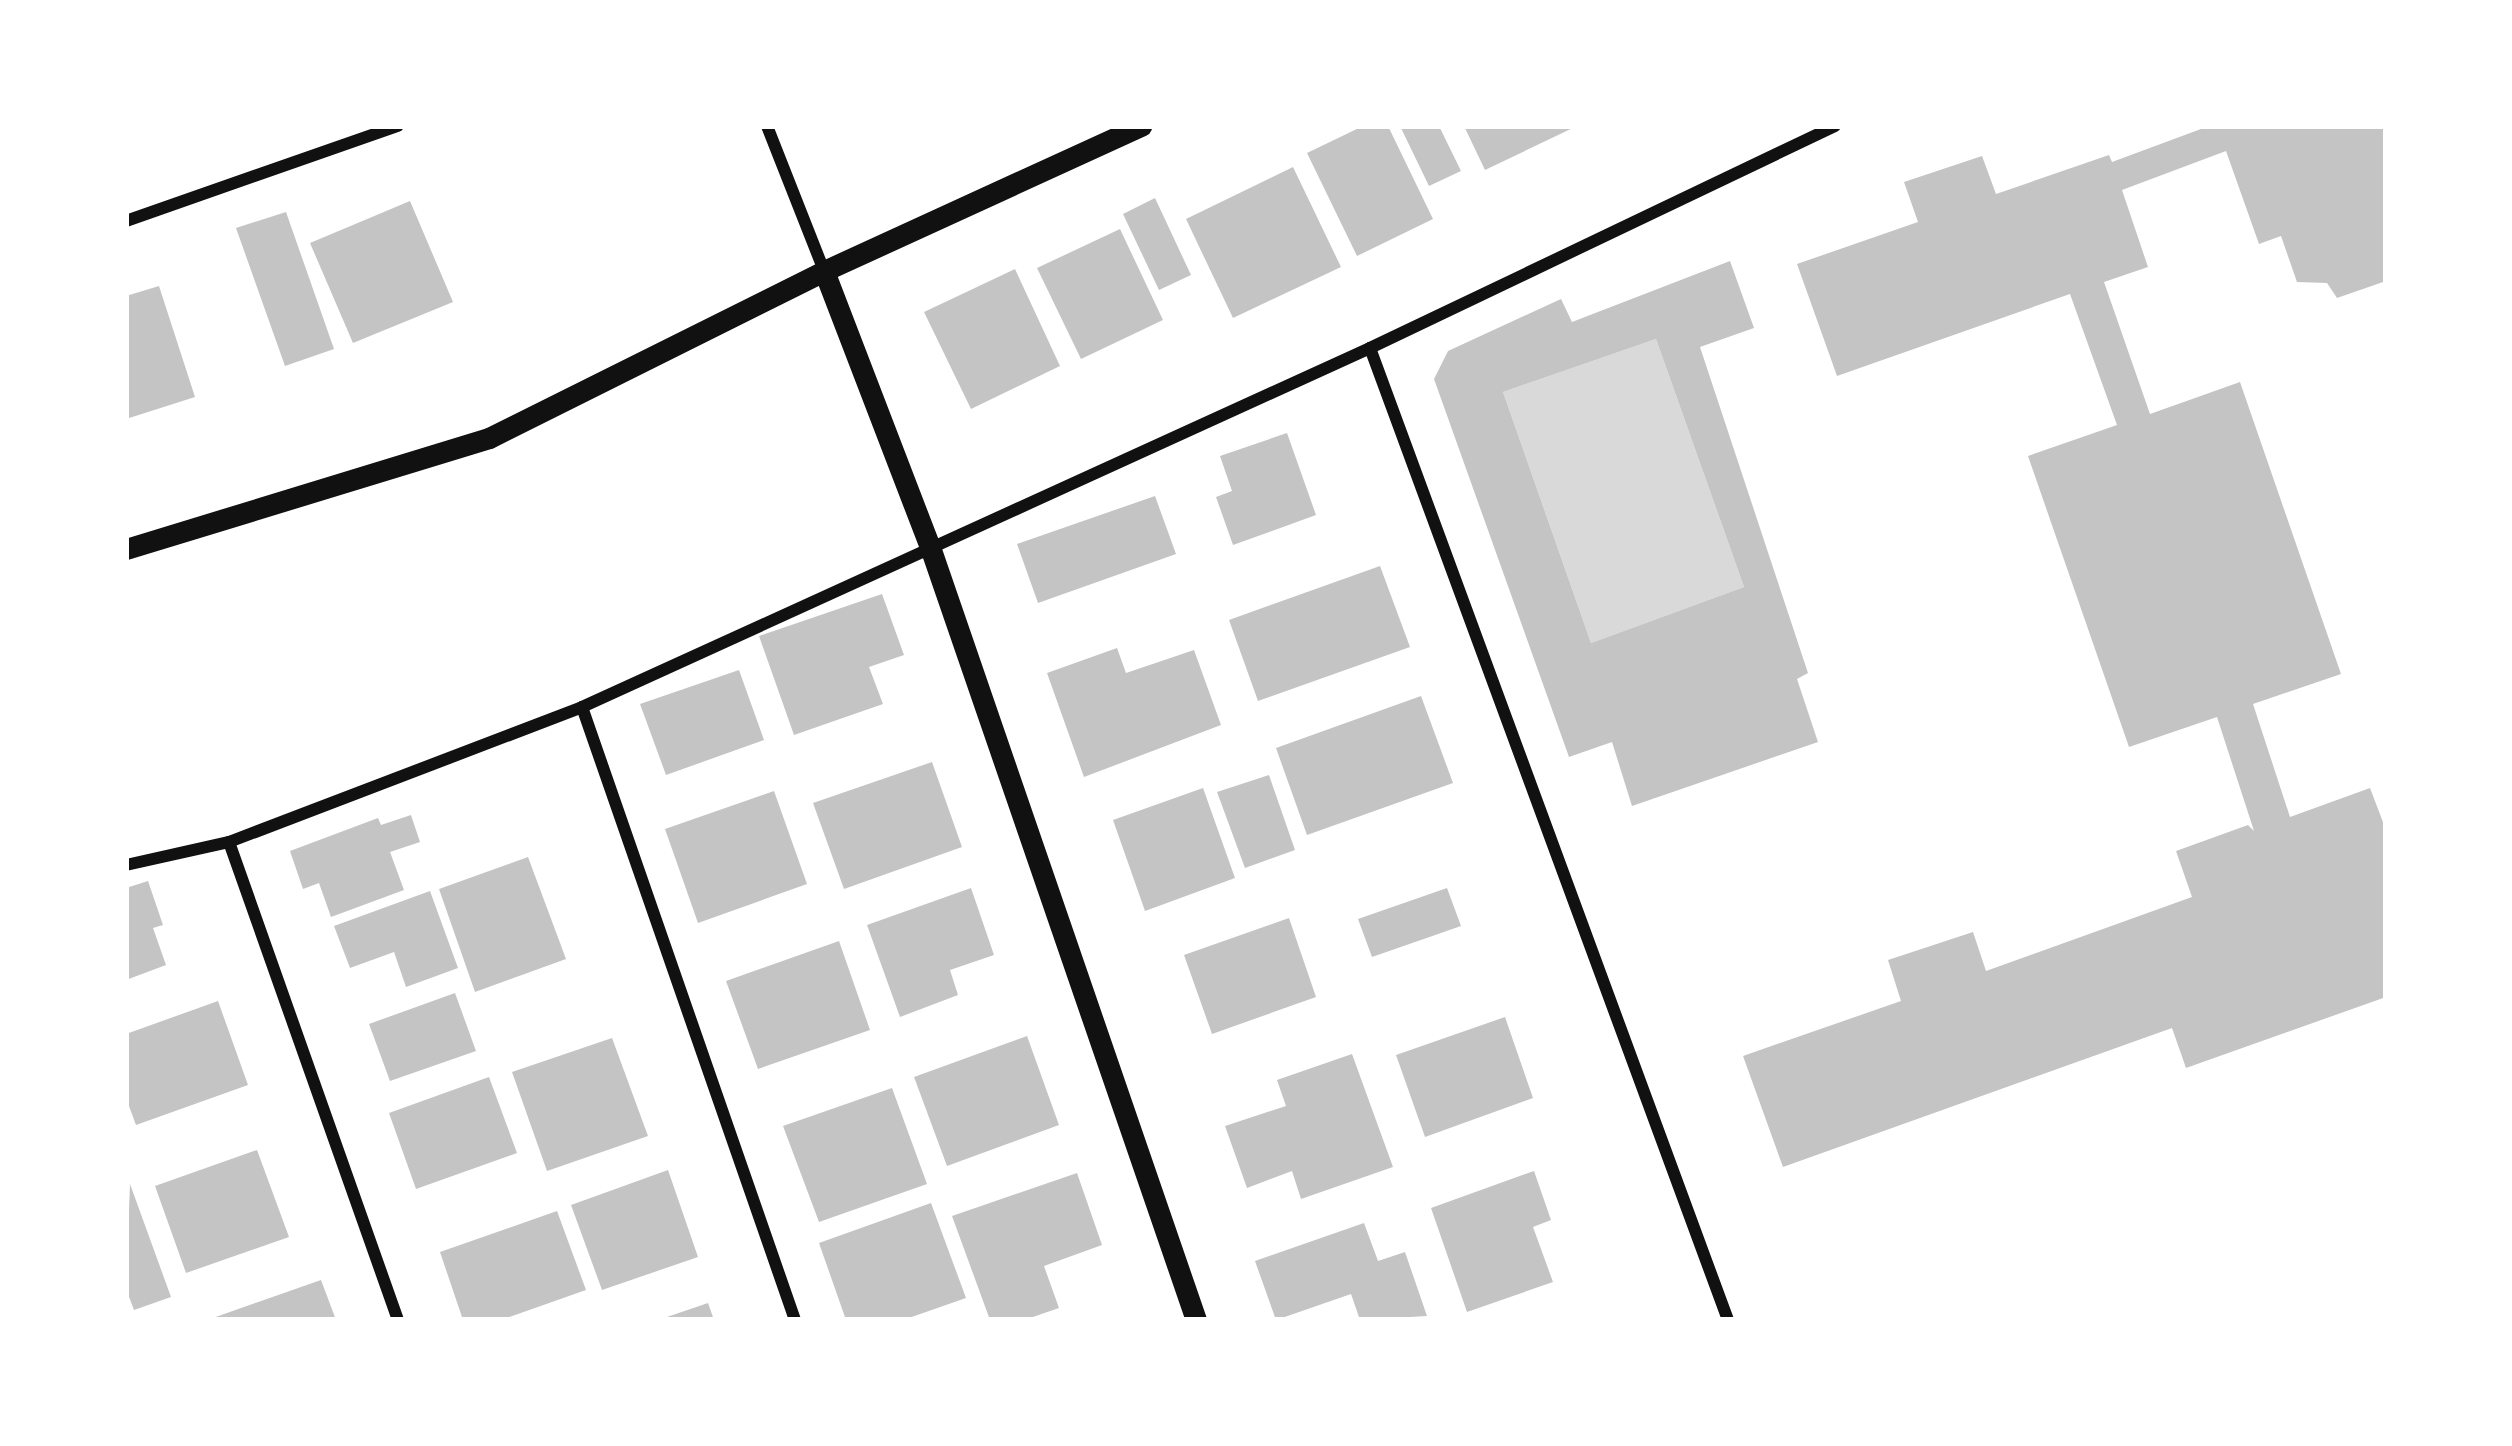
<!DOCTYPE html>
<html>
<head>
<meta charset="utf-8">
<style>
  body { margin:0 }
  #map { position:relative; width:2512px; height:1446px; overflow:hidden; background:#fff; font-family:"Asap Condensed",sans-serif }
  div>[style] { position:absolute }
  .water>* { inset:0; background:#d9d9d9 }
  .building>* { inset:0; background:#c4c4c4 }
  .minor>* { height:12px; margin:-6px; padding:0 6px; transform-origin:6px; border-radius:6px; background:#111 }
  .tertiary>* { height:21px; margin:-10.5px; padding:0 10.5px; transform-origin:10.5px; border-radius:10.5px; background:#111 }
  span { translate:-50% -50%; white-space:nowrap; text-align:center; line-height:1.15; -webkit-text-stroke:12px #fff; paint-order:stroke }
  .frame { position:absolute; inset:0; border:129px solid #fff; pointer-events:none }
</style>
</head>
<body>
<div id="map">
  <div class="water">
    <div style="clip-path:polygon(1656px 339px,1744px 587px,1591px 643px,1503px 392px)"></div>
  </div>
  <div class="building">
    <div style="clip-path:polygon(1363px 126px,1388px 126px,1433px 219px,1357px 256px,1307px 153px)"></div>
    <div style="clip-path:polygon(1400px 126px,1439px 126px,1461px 171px,1429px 186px)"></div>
    <div style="clip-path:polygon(1464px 126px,1577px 126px,1485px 170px)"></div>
    <div style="clip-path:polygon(2209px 126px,2386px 126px,2386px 281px,2337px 298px,2327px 283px,2297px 282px,2281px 236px,2259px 244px,2226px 151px,2122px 190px,2148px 267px,2104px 282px,2150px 414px,2240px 382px,2341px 674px,2253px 704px,2290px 817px,2370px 788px,2386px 830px,2386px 997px,2186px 1068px,2172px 1028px,1783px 1167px,1743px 1056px,1901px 1001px,1888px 960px,1973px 932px,1986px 971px,2192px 897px,2176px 851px,2248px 825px,2254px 831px,2217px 717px,2129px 747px,2028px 456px,2117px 425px,2070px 294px,1837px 376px,1797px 264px,1918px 222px,1904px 182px,1982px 156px,1996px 194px,2109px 155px,2112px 162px)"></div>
    <div style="clip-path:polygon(1293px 167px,1341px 267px,1233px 318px,1186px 219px)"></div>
    <div style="clip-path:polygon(1155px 198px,1191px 275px,1159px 290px,1123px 214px)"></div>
    <div style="clip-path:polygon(410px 201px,453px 302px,353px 343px,310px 243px)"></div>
    <div style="clip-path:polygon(286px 212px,334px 349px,285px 366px,236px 228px)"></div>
    <div style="clip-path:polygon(1120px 229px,1163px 320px,1081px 359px,1037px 268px)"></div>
    <div style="clip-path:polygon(evenodd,1730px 261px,1754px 328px,1700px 347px,1808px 673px,1797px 679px,1818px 742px,1632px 806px,1612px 742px,1569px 757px,1434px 379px,1448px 351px,1561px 299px,1572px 322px,1730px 261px,1656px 339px,1744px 587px,1591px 643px,1503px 392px,1656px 339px)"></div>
    <div style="clip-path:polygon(1015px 269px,1060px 366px,971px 409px,924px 312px)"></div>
    <div style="clip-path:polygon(159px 286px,195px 397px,126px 419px,126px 296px)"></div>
    <div style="clip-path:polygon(1287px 433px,1316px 515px,1233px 545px,1216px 497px,1232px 491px,1220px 456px)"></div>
    <div style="clip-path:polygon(1155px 496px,1176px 554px,1038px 603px,1017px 544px)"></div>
    <div style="clip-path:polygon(1380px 566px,1410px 647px,1258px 701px,1229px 620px)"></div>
    <div style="clip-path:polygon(882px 594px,904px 655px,869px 667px,883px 704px,794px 735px,759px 636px)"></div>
    <div style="clip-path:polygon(1117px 648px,1126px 673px,1194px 650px,1221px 725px,1084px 777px,1047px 673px)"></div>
    <div style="clip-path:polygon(739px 670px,764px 740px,666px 775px,640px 704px)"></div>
    <div style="clip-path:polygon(1421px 696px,1453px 783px,1307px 835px,1276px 748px)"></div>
    <div style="clip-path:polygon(932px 762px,962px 847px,844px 889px,813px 803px)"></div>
    <div style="clip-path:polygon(1269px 775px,1295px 850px,1245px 868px,1217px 792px)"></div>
    <div style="clip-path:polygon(1203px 788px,1235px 878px,1145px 911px,1113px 820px)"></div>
    <div style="clip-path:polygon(774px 791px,807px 884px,698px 923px,665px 829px)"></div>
    <div style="clip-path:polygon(411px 815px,420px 842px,390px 852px,404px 890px,331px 917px,319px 883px,303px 889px,290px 851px,378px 818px,381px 825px)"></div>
    <div style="clip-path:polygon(528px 857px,566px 959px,475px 992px,439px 889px)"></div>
    <div style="clip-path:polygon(148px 881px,163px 925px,153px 928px,166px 965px,126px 980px,126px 888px)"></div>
    <div style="clip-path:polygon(971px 888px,994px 955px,950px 970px,958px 995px,900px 1017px,867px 925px)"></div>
    <div style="clip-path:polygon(1447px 888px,1461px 926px,1372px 957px,1358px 919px)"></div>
    <div style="clip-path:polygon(430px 891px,458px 968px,406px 987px,394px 952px,350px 968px,334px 926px)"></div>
    <div style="clip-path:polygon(1289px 918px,1316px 997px,1212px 1034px,1184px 955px)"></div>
    <div style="clip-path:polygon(839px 941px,870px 1030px,758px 1069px,726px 981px)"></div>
    <div style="clip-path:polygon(455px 993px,476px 1051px,390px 1081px,369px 1024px)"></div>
    <div style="clip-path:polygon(218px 1001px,248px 1085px,136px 1125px,126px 1098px,126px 1034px)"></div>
    <div style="clip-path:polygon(1505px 1017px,1533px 1098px,1425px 1137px,1396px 1055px)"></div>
    <div style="clip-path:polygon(1027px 1036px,1059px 1125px,947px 1166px,914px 1077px)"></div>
    <div style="clip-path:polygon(612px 1038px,648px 1136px,547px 1171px,512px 1072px)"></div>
    <div style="clip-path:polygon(1352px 1054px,1393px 1167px,1301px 1199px,1292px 1171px,1247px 1188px,1225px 1126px,1286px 1106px,1277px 1080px)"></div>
    <div style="clip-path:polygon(489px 1077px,517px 1153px,416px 1189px,389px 1113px)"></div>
    <div style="clip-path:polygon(892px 1088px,927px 1184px,819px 1222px,783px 1126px)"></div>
    <div style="clip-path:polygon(257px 1150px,289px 1237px,186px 1273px,155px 1186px)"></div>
    <div style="clip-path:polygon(668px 1170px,698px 1257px,602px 1290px,571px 1205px)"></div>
    <div style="clip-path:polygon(1534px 1171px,1551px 1220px,1533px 1227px,1553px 1282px,1467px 1312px,1431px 1208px)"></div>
    <div style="clip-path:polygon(1077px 1173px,1102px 1245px,1044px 1266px,1059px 1308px,1024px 1320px,990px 1320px,952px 1216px)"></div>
    <div style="clip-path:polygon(130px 1184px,171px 1297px,134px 1310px,126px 1289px)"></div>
    <div style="clip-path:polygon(931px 1203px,966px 1298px,903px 1320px,846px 1320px,819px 1243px)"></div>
    <div style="clip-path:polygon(557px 1211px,586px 1290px,501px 1320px,463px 1320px,440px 1252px)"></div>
    <div style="clip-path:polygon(1364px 1223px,1378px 1261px,1405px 1252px,1427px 1316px,1360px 1320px,1351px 1294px,1276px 1320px,1255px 1261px)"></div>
    <div style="clip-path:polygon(321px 1280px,336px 1320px,210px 1320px,210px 1319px)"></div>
    <div style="clip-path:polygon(708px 1303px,714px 1320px,662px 1320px,661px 1319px)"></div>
  </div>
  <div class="minor">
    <div style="left:767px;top:126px;width:156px;rotate:68.5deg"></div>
    <div style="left:126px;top:221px;width:288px;rotate:-19.3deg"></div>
    <div style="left:1370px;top:348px;width:1036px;rotate:69.78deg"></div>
    <div style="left:582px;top:707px;width:649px;rotate:70.84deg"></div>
    <div style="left:229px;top:842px;width:507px;rotate:70.53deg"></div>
    <div style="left:126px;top:865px;width:106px;rotate:-12.6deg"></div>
    <div style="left:229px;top:842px;width:378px;rotate:-20.9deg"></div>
    <div style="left:582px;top:707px;width:866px;rotate:-24.49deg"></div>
    <div style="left:1370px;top:348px;width:515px;rotate:-25.52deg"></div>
  </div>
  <div class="tertiary">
    <div style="left:824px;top:271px;width:296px;rotate:69deg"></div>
    <div style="left:930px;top:547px;width:817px;rotate:71.01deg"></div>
    <div style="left:126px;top:549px;width:380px;rotate:-17deg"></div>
    <div style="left:489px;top:438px;width:374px;rotate:-26.5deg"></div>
    <div style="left:824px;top:271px;width:349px;rotate:-24.6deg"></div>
  </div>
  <div class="frame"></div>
</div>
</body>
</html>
